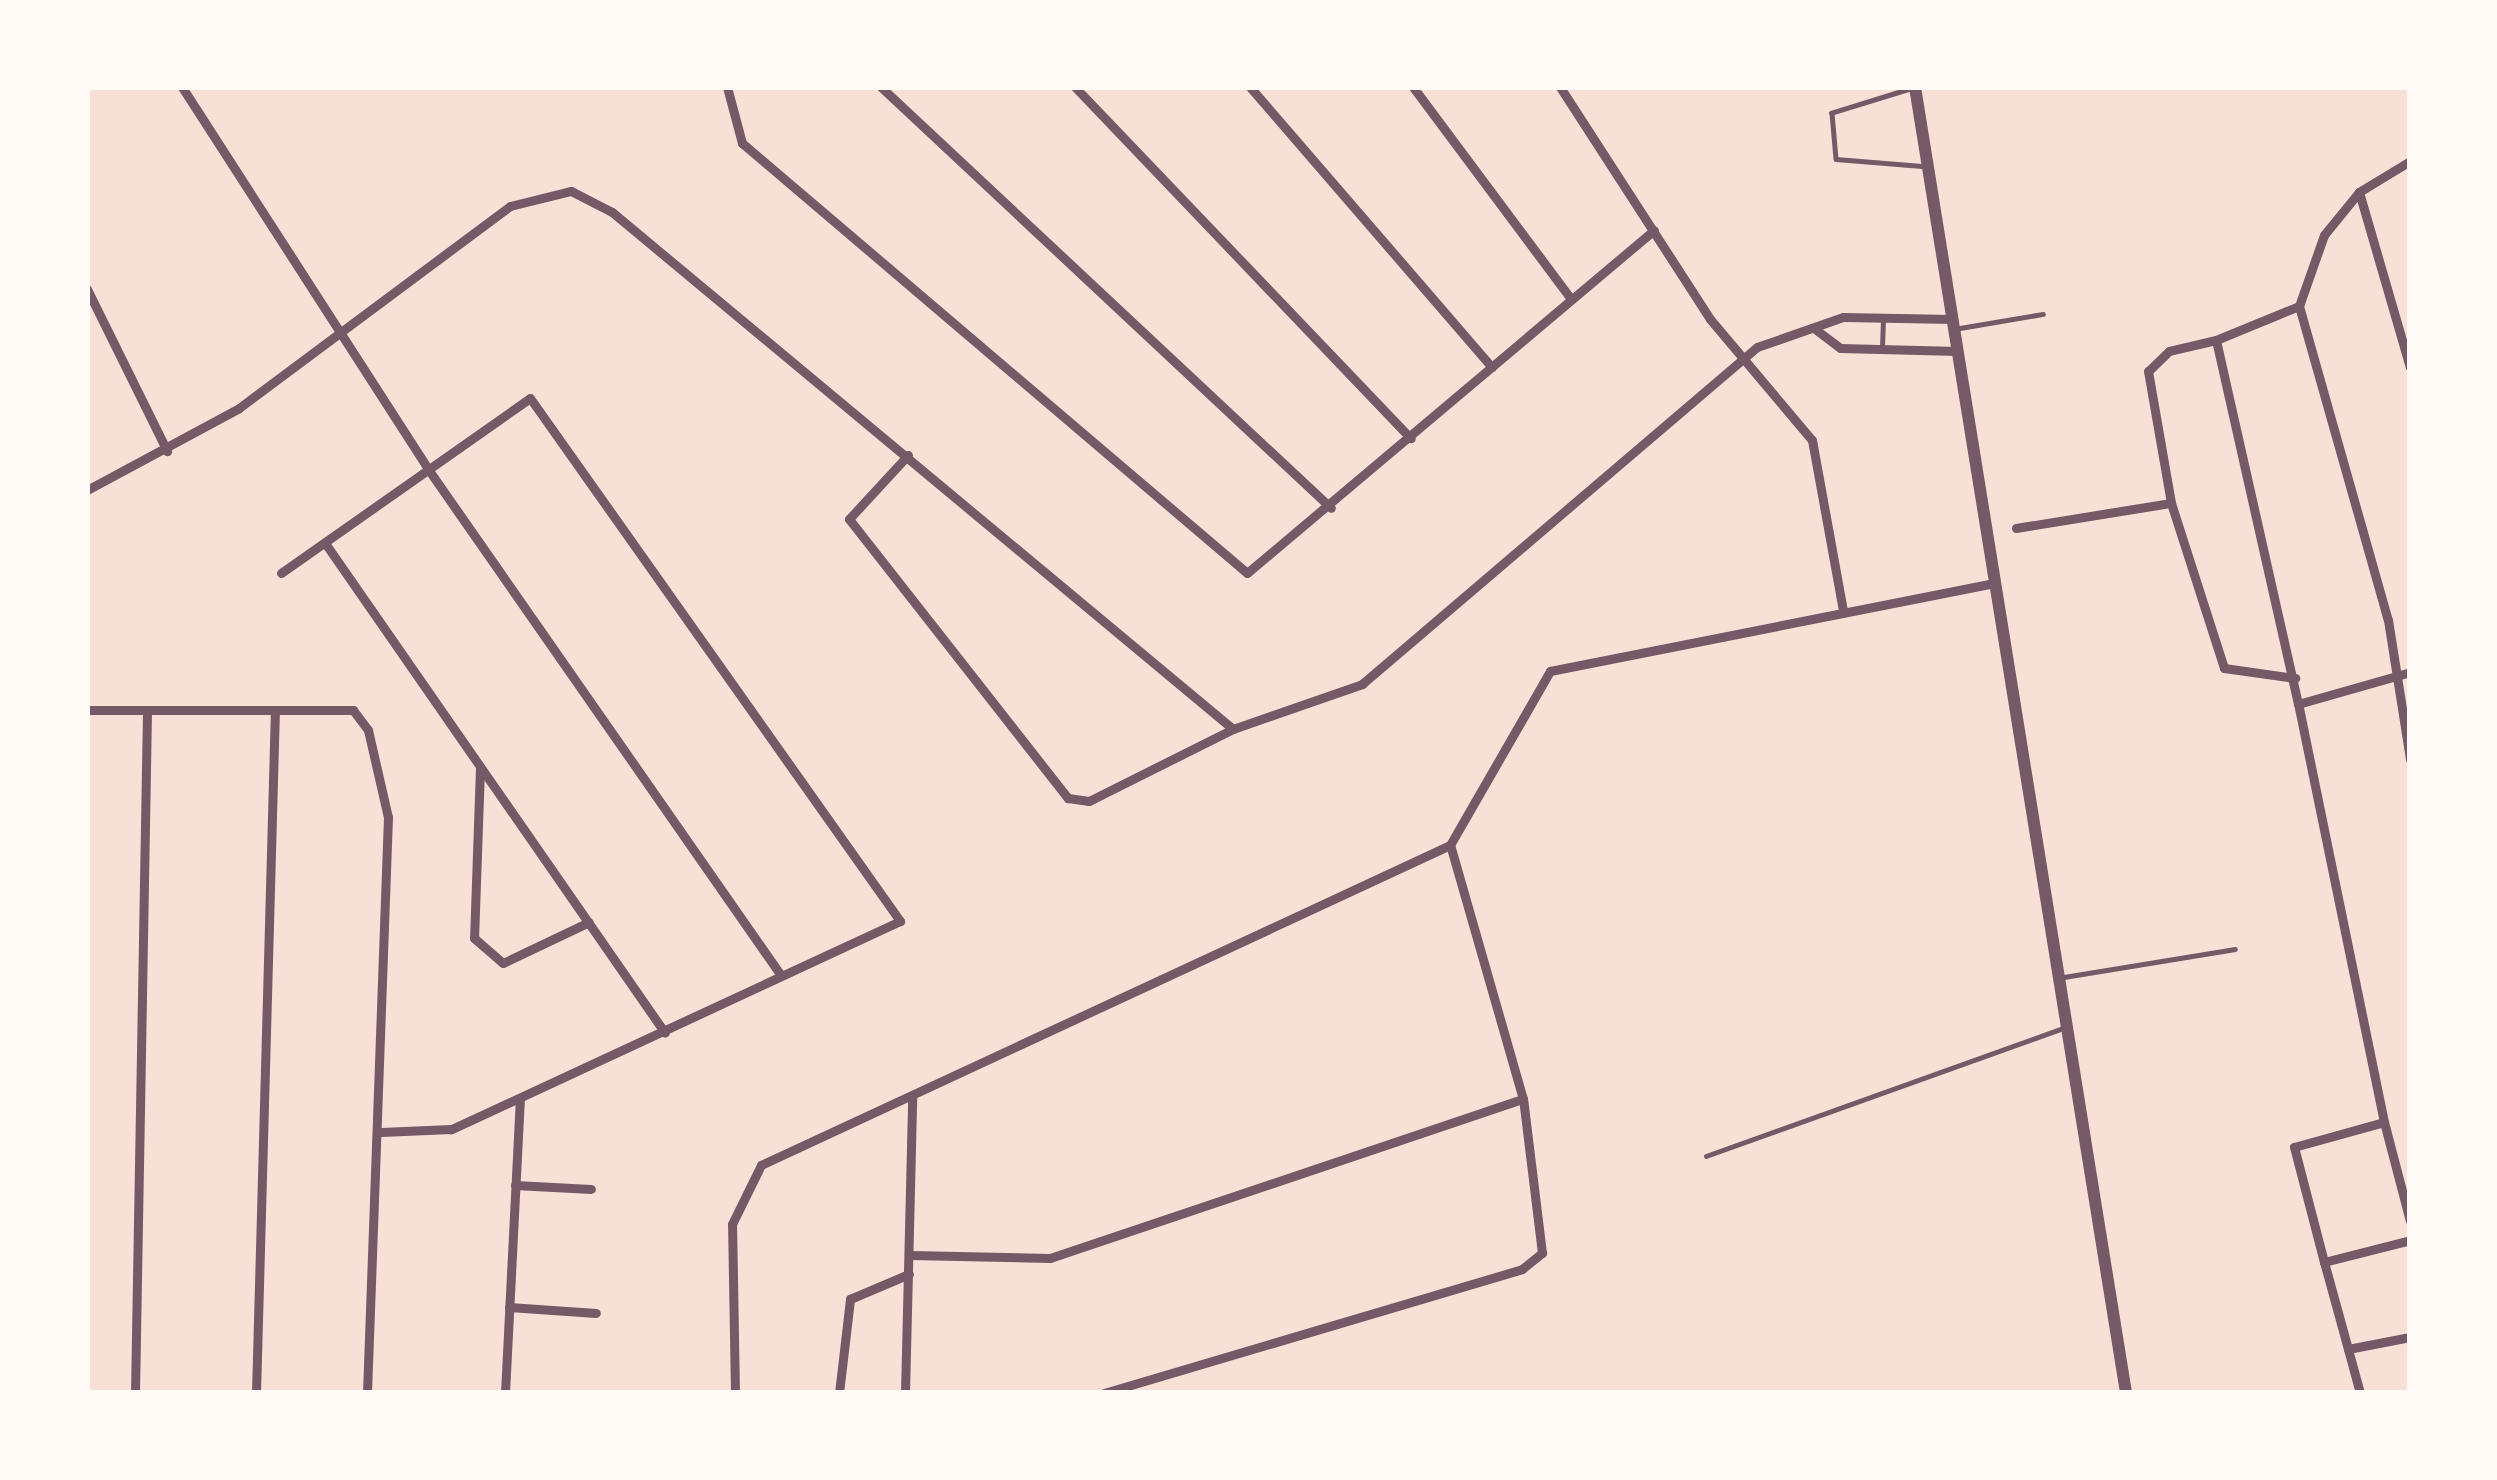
<!DOCTYPE html>
<html>
<head>
<meta charset="utf-8">
<style>
  body { margin:0 }
  #map { position:relative; width:2497px; height:1480px; overflow:hidden; background:#f7e1d7; font-family:Barlow,sans-serif }
  div>[style] { position:absolute }
  .service>* { height:4.5px; margin:-2.25px; padding:0 2.25px; transform-origin:2.25px; border-radius:2.25px; background:#755966 }
  .minor>* { height:9px; margin:-4.5px; padding:0 4.5px; transform-origin:4.5px; border-radius:4.5px; background:#755966 }
  .tertiary>* { height:12px; margin:-6px; padding:0 6px; transform-origin:6px; border-radius:6px; background:#755966 }
  span { translate:-50% -50%; white-space:nowrap; text-align:center; line-height:1.15; -webkit-text-stroke:10px #fffaf5; paint-order:stroke }
  .frame { position:absolute; inset:0; border:90px solid #fffaf5; pointer-events:none }
</style>
</head>
<body>
<div id="map">
  <div class="service">
    <div style="left:1910px;top:89px;width:82px;rotate:162.9deg"></div>
    <div style="left:1832px;top:113px;width:46px;rotate:85deg"></div>
    <div style="left:1836px;top:159px;width:86px;rotate:4.7deg"></div>
    <div style="left:1954px;top:329px;width:90px;rotate:-9.6deg"></div>
    <div style="left:1882px;top:348px;width:30px;rotate:-88deg"></div>
    <div style="left:2064px;top:977px;width:173px;rotate:-9.3deg"></div>
    <div style="left:1706px;top:1156px;width:383px;rotate:-19.7deg"></div>
  </div>
  <div class="minor">
    <div style="left:182px;top:87px;width:454px;rotate:57.2deg"></div>
    <div style="left:428px;top:469px;width:616px;rotate:55.12deg"></div>
    <div style="left:727px;top:87px;width:58px;rotate:75deg"></div>
    <div style="left:742px;top:143px;width:663px;rotate:40.41deg"></div>
    <div style="left:1247px;top:573px;width:532px;rotate:-40.12deg"></div>
    <div style="left:881px;top:87px;width:616px;rotate:43.09deg"></div>
    <div style="left:1075px;top:87px;width:486px;rotate:46.3deg"></div>
    <div style="left:1250px;top:87px;width:370px;rotate:49.2deg"></div>
    <div style="left:1413px;top:87px;width:263px;rotate:53.3deg"></div>
    <div style="left:1560px;top:87px;width:276px;rotate:57.1deg"></div>
    <div style="left:1710px;top:319px;width:158px;rotate:49.9deg"></div>
    <div style="left:1812px;top:440px;width:174px;rotate:79.7deg"></div>
    <div style="left:2410px;top:161px;width:60px;rotate:148.7deg"></div>
    <div style="left:2359px;top:192px;width:55px;rotate:129.1deg"></div>
    <div style="left:2324px;top:235px;width:75px;rotate:109.4deg"></div>
    <div style="left:2299px;top:306px;width:326px;rotate:74.2deg"></div>
    <div style="left:2388px;top:620px;width:141px;rotate:81deg"></div>
    <div style="left:2359px;top:192px;width:182px;rotate:73.8deg"></div>
    <div style="left:87px;top:289px;width:181px;rotate:63.7deg"></div>
    <div style="left:1815px;top:329px;width:31px;rotate:37deg"></div>
    <div style="left:1840px;top:348px;width:118px;rotate:1.5deg"></div>
    <div style="left:2216px;top:340px;width:48px;rotate:166.8deg"></div>
    <div style="left:2169px;top:351px;width:29px;rotate:136deg"></div>
    <div style="left:2148px;top:371px;width:134px;rotate:80.1deg"></div>
    <div style="left:2171px;top:503px;width:173px;rotate:72.2deg"></div>
    <div style="left:2224px;top:668px;width:72px;rotate:8deg"></div>
    <div style="left:908px;top:455px;width:87px;rotate:132.7deg"></div>
    <div style="left:849px;top:519px;width:355px;rotate:51.9deg"></div>
    <div style="left:1068px;top:798px;width:21px;rotate:8deg"></div>
    <div style="left:1089px;top:801px;width:161px;rotate:-26.6deg"></div>
    <div style="left:87px;top:490px;width:173px;rotate:-28.3deg"></div>
    <div style="left:239px;top:408px;width:338px;rotate:-36.7deg"></div>
    <div style="left:510px;top:206px;width:63px;rotate:-13.8deg"></div>
    <div style="left:571px;top:191px;width:46px;rotate:27.1deg"></div>
    <div style="left:612px;top:212px;width:808px;rotate:39.78deg"></div>
    <div style="left:1233px;top:729px;width:137px;rotate:-19.2deg"></div>
    <div style="left:1362px;top:684px;width:519px;rotate:-40.47deg"></div>
    <div style="left:1757px;top:347px;width:91px;rotate:-19.2deg"></div>
    <div style="left:1843px;top:317px;width:110px;rotate:1deg"></div>
    <div style="left:2016px;top:528px;width:157px;rotate:-9.2deg"></div>
    <div style="left:325px;top:543px;width:596px;rotate:55.24deg"></div>
    <div style="left:281px;top:573px;width:304px;rotate:-35.1deg"></div>
    <div style="left:530px;top:398px;width:641px;rotate:54.72deg"></div>
    <div style="left:900px;top:921px;width:495px;rotate:155.1deg"></div>
    <div style="left:451px;top:1129px;width:70px;rotate:177.5deg"></div>
    <div style="left:2298px;top:704px;width:373px;rotate:-102.7deg"></div>
    <div style="left:2216px;top:340px;width:90px;rotate:-22.3deg"></div>
    <div style="left:87px;top:710px;width:266px"></div>
    <div style="left:353px;top:710px;width:25px;rotate:53deg"></div>
    <div style="left:368px;top:730px;width:89px;rotate:77.1deg"></div>
    <div style="left:388px;top:817px;width:576px;rotate:92.09deg"></div>
    <div style="left:480px;top:768px;width:170px;rotate:92deg"></div>
    <div style="left:474px;top:938px;width:38px;rotate:41deg"></div>
    <div style="left:503px;top:963px;width:95px;rotate:-25.5deg"></div>
    <div style="left:2384px;top:1122px;width:427px;rotate:-101.6deg"></div>
    <div style="left:2298px;top:704px;width:116px;rotate:-15.9deg"></div>
    <div style="left:515px;top:1185px;width:76px;rotate:3deg"></div>
    <div style="left:910px;top:1255px;width:140px;rotate:1.2deg"></div>
    <div style="left:1050px;top:1258px;width:499px;rotate:-18.6deg"></div>
    <div style="left:2324px;top:1262px;width:119px;rotate:-104.6deg"></div>
    <div style="left:2294px;top:1147px;width:93px;rotate:-15.5deg"></div>
    <div style="left:2384px;top:1122px;width:102px;rotate:75.3deg"></div>
    <div style="left:509px;top:1307px;width:87px;rotate:3.9deg"></div>
    <div style="left:2348px;top:1349px;width:90px;rotate:-105.4deg"></div>
    <div style="left:2324px;top:1262px;width:89px;rotate:-14.3deg"></div>
    <div style="left:135px;top:1393px;width:681px;rotate:-88.99deg"></div>
    <div style="left:256px;top:1393px;width:683px;rotate:-88.41deg"></div>
    <div style="left:505px;top:1393px;width:292px;rotate:-87.1deg"></div>
    <div style="left:735px;top:1393px;width:169px;rotate:-91deg"></div>
    <div style="left:732px;top:1224px;width:66px;rotate:-63.8deg"></div>
    <div style="left:761px;top:1165px;width:760px;rotate:-24.91deg"></div>
    <div style="left:1450px;top:845px;width:201px;rotate:-60.1deg"></div>
    <div style="left:1550px;top:671px;width:453px;rotate:-11.2deg"></div>
    <div style="left:839px;top:1393px;width:95px;rotate:-83.3deg"></div>
    <div style="left:850px;top:1299px;width:64px;rotate:-23deg"></div>
    <div style="left:905px;top:1393px;width:296px;rotate:-88.6deg"></div>
    <div style="left:1104px;top:1393px;width:436px;rotate:-16.5deg"></div>
    <div style="left:1522px;top:1269px;width:26px;rotate:-39deg"></div>
    <div style="left:1542px;top:1253px;width:155px;rotate:-97deg"></div>
    <div style="left:1523px;top:1099px;width:264px;rotate:-106deg"></div>
    <div style="left:2360px;top:1393px;width:46px;rotate:-105.3deg"></div>
    <div style="left:2348px;top:1349px;width:63px;rotate:-11deg"></div>
  </div>
  <div class="tertiary">
    <div style="left:1915px;top:87px;width:1323px;rotate:80.82deg"></div>
  </div>
  <div class="frame"></div>
</div>
</body>
</html>
